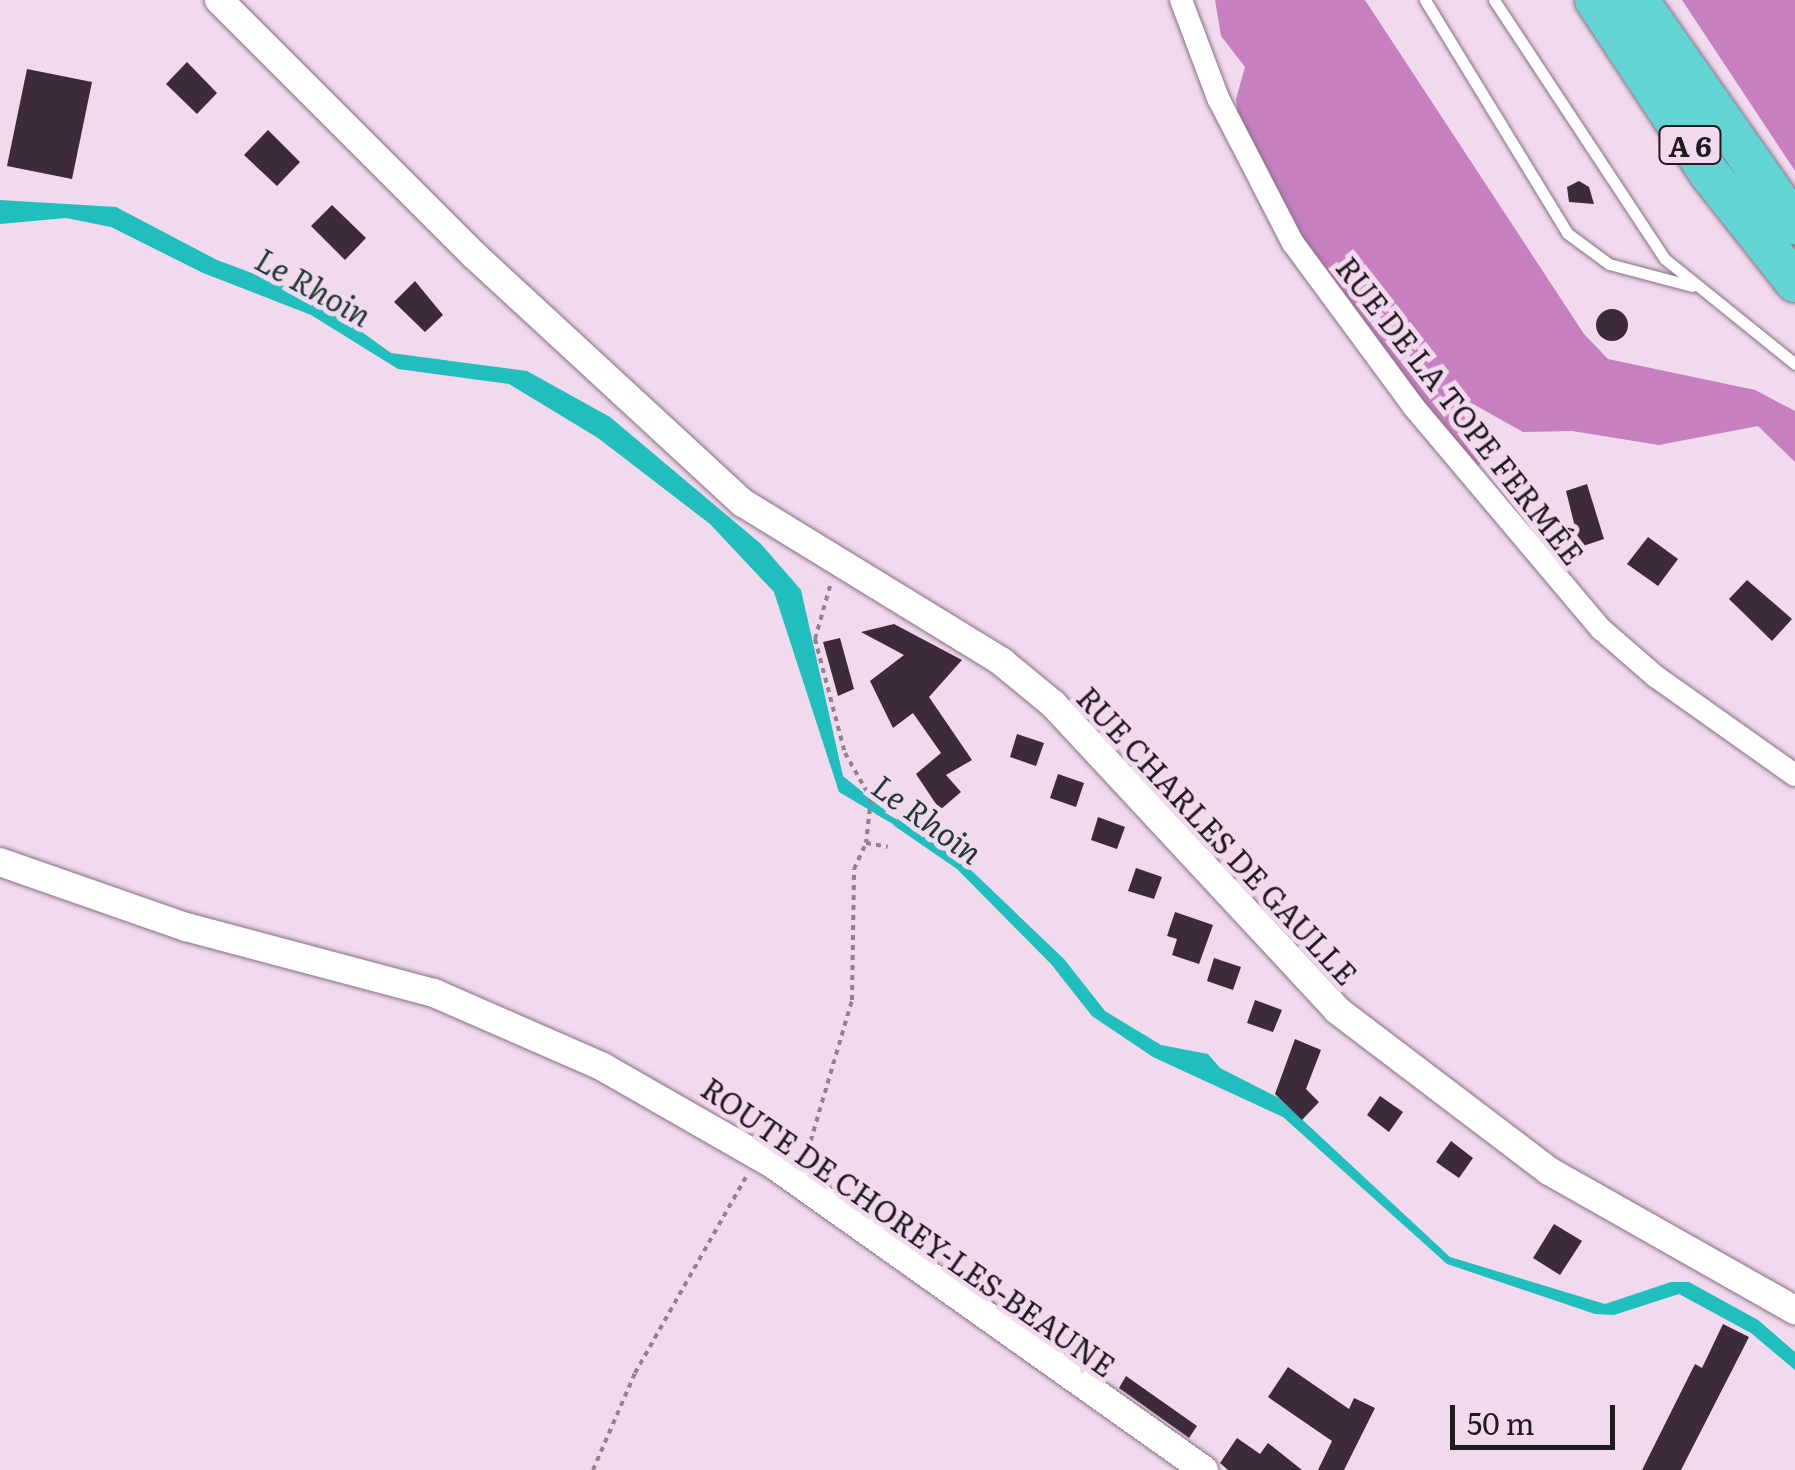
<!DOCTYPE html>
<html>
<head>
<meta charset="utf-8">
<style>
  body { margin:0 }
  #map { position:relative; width:1795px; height:1470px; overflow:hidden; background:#f1d9ee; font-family:Literata,serif }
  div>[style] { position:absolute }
  .forest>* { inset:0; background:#c680bf }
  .water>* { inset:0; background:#21bebe }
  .stream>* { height:6px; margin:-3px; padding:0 3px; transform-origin:3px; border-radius:3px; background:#21bebe }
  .building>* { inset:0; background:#3d2a3b }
  .round { border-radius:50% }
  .path>* { height:4px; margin-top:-2px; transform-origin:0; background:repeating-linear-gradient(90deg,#928190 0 5px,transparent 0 10px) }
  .roads { filter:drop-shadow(0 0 2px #867083) drop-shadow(0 0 2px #867083) }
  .service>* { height:11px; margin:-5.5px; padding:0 5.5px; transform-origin:5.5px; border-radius:5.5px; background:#fff }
  .minor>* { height:22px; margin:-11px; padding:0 11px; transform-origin:11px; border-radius:11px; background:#fff }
  .tertiary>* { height:28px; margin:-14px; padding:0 14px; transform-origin:14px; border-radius:14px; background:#fff }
  .motorway>* { height:40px; margin:-20px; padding:0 20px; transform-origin:20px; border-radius:20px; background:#62d4d3 }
  span { translate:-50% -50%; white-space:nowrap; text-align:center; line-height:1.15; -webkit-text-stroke:10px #f1d9ee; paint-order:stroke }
  .shield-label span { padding:2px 8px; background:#f1d9ee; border:2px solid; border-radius:8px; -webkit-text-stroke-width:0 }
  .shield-label { font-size:28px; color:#211920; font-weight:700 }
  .street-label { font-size:30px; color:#211920 }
  .water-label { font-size:32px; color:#213939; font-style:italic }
  .scale { position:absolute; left:1450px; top:1405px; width:165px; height:45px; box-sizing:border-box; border:5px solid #211920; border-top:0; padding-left:12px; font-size:30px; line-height:35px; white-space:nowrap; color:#211920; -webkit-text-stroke:8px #f1d9ee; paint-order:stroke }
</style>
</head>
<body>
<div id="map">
  <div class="forest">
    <div style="clip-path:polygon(1215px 0,1365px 0,1584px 334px,1608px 359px,1755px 390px,1795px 411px,1795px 462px,1758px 426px,1659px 445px,1572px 431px,1523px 432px,1473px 404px,1459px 407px,1488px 459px,1470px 471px,1302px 250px,1239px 125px,1236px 99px,1245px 67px,1221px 36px)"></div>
    <div style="clip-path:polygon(1682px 0,1795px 0,1795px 171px)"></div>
  </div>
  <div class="water">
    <div style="clip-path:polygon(0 200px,116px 207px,217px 260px,311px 295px,391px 353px,527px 371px,610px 417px,761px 544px,801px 590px,843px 776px,886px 811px,883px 818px,839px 792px,774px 592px,710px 524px,598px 438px,509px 384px,398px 369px,311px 315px,203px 273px,111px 227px,66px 218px,0 224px)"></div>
    <div style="clip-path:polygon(900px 816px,952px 852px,1064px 959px,1105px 1011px,1161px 1045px,1208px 1054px,1220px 1068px,1279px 1098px,1450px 1257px,1605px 1304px,1671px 1282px,1689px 1282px,1758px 1320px,1795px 1352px,1795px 1370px,1751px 1333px,1679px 1294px,1614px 1315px,1595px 1314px,1447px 1264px,1283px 1117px,1153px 1057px,1092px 1016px,1051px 964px,957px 869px,893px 825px)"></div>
  </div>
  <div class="stream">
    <div style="left:878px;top:812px;width:28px;rotate:30deg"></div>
  </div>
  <div class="building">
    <div style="clip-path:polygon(187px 62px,217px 93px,197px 114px,166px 84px)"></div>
    <div style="clip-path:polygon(27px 69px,92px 82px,72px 179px,7px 166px)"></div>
    <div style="clip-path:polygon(268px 130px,300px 162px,277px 186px,244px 155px)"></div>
    <div style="clip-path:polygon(1579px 181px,1589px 187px,1594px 204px,1569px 202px,1567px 187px)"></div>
    <div style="clip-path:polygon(332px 205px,366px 238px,345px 260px,311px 226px)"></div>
    <div style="clip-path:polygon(415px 281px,443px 315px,425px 332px,394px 302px)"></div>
    <div class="round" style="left:1596px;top:309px;width:32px;height:32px"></div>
    <div style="clip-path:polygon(1587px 484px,1604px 539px,1580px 547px,1566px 491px)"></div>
    <div style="clip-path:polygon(1648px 537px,1678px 559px,1658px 586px,1627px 564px)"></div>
    <div style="clip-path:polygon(1747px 580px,1792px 619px,1772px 641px,1729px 599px)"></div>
    <div style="clip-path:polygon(894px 624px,962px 660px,929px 697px,972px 760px,946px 775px,961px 792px,940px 810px,916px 774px,941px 753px,913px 713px,893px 728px,870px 681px,904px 655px,861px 632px)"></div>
    <div style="clip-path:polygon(840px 638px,854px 689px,838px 696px,823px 642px)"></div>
    <div style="clip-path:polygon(1017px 734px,1044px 743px,1036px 766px,1010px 757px)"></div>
    <div style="clip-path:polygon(1058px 774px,1084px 783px,1076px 807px,1050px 798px)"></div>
    <div style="clip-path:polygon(1098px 817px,1125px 827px,1117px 849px,1091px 840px)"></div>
    <div style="clip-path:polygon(1136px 868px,1162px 877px,1154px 899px,1128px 891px)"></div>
    <div style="clip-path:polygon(1175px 912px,1213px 925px,1199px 964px,1172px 955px,1177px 939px,1167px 936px)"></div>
    <div style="clip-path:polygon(1214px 958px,1241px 967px,1233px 990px,1207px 981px)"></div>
    <div style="clip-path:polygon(1255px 1000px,1282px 1010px,1273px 1032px,1247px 1023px)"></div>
    <div style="clip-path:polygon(1295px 1039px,1321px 1050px,1306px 1089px,1319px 1102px,1302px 1120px,1275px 1094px)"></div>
    <div style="clip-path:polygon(1380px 1096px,1403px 1112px,1389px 1132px,1367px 1115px)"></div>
    <div style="clip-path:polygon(1451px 1141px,1473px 1158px,1459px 1178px,1436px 1162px)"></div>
    <div style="clip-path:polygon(1554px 1224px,1582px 1241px,1560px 1275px,1533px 1258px)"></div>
    <div style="clip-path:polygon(1723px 1324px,1749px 1337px,1681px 1470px,1642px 1470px,1695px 1364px,1702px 1368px)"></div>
    <div style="clip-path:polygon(1288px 1367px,1349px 1409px,1354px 1398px,1375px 1408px,1344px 1470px,1318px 1470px,1332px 1441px,1268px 1397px)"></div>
    <div style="clip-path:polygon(1126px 1376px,1197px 1426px,1189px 1438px,1119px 1388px)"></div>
    <div style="clip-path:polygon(1237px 1438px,1260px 1454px,1268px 1443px,1302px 1470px,1228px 1470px,1220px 1463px)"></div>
  </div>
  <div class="path">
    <div style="left:830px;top:586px;width:55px;rotate:105.8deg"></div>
    <div style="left:815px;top:639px;width:118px;rotate:75.3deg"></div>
    <div style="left:845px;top:753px;width:53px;rotate:60.5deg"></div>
    <div style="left:871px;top:799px;width:44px;rotate:96.5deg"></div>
    <div style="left:805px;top:1160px;width:167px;rotate:-73.6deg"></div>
    <div style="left:852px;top:1000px;width:131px;rotate:-89.1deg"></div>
    <div style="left:854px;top:869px;width:29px;rotate:-65deg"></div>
    <div style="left:866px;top:843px;width:22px;rotate:10deg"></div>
    <div style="left:593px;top:1470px;width:106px;rotate:-66.6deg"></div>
    <div style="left:635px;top:1373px;width:225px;rotate:-60.5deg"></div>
  </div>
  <div class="roads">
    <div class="service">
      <div style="left:1425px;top:0;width:273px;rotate:58.6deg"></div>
      <div style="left:1567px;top:233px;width:52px;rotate:36.4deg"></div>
      <div style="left:1609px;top:264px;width:86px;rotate:14.8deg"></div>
      <div style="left:1494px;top:0;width:310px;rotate:56.6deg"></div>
      <div style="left:1665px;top:259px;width:167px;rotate:38.9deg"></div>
    </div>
    <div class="minor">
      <div style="left:1181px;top:0;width:105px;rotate:69.3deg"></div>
      <div style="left:1218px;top:98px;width:163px;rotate:62.7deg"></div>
      <div style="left:1293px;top:243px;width:202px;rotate:53.6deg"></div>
      <div style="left:1413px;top:406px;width:292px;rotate:49.9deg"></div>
      <div style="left:1601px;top:629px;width:72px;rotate:41deg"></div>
      <div style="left:1655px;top:676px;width:171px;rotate:35.3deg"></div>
    </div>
    <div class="tertiary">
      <div style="left:219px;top:0;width:361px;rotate:45deg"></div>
      <div style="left:474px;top:255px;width:366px;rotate:42.7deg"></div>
      <div style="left:743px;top:503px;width:304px;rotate:31.5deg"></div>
      <div style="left:1002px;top:662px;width:66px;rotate:39.5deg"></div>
      <div style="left:1053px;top:704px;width:417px;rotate:47.1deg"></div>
      <div style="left:1337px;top:1010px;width:266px;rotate:37.2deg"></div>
      <div style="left:1549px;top:1171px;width:283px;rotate:29.5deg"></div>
      <div style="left:0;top:862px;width:197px;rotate:19.3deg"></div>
      <div style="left:186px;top:927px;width:257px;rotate:14.9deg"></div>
      <div style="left:434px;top:993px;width:184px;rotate:23.6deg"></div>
      <div style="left:603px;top:1067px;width:197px;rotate:29.8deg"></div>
      <div style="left:774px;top:1165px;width:527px;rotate:35.35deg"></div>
    </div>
    <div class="motorway">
      <div style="left:1595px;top:0;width:207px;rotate:56.6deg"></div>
      <div style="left:1709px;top:173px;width:139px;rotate:51.7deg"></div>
      <div style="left:1638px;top:0;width:274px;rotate:55deg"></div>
    </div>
  </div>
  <div class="shield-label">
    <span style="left:1690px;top:145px">A 6</span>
  </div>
  <div class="street-label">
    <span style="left:1461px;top:410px;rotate:52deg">RUE DE LA TOPE FERMÉE</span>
    <span style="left:1218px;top:835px;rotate:47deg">RUE CHARLES DE GAULLE</span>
    <span style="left:909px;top:1226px;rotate:35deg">ROUTE DE CHOREY-LES-BEAUNE</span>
  </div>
  <div class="water-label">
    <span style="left:314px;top:286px;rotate:29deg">Le Rhoin</span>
    <span style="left:928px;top:818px;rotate:36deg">Le Rhoin</span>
  </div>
  <div class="scale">50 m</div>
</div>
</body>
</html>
